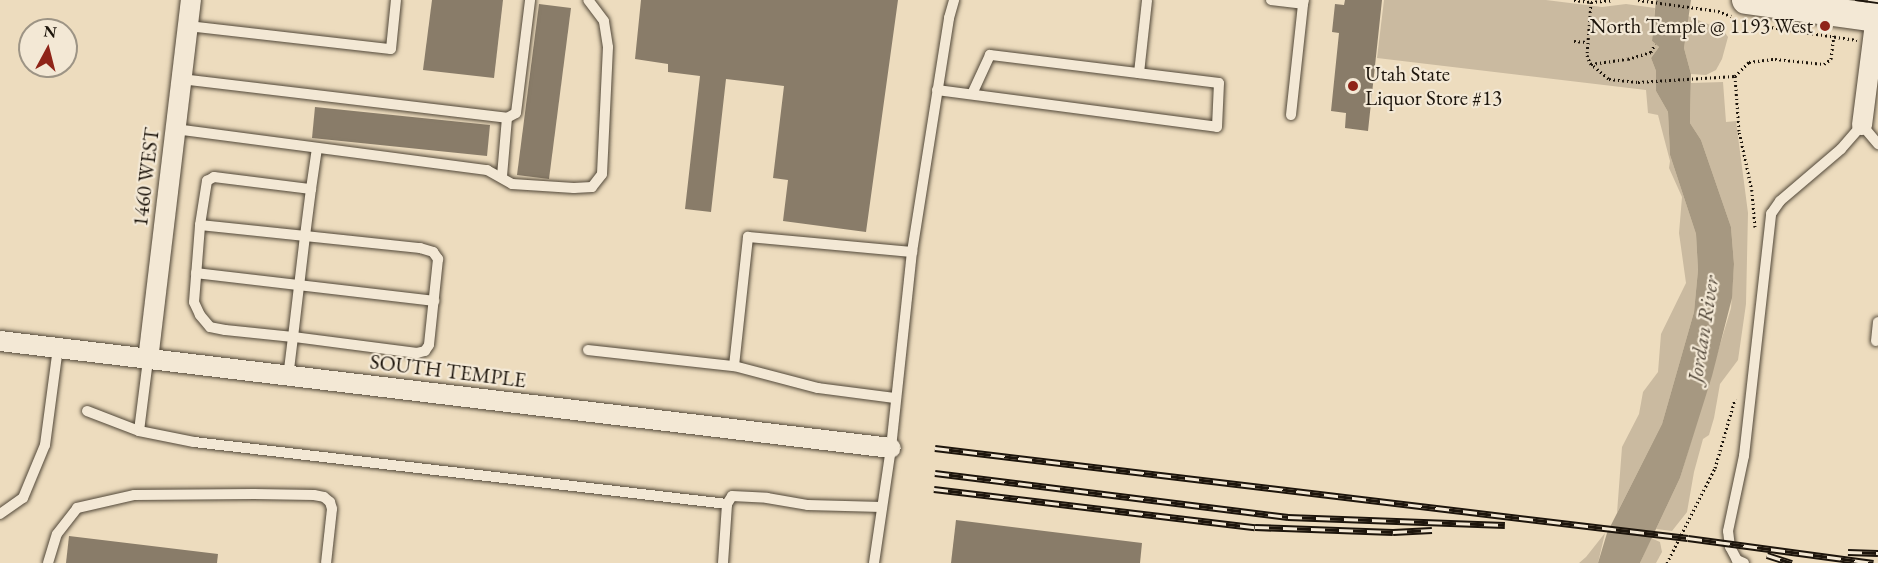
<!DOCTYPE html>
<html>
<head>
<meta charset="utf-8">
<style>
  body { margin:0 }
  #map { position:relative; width:1878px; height:563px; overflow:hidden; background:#eddcbe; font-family:"EB Garamond",serif }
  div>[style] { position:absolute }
  .green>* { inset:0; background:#cabaa0 }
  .water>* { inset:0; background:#a69881 }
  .building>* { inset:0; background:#897c69 }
  .path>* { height:3px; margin-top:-1.5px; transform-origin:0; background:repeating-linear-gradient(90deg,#1d150c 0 1.5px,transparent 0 4.5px) }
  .roads { filter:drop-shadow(0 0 2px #514738) drop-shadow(0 0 2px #514738) }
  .lane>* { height:10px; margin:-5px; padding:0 5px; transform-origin:5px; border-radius:5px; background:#f3e8d5 }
  .street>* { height:20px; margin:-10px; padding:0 10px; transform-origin:10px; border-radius:10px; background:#f3e8d5 }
  .secondary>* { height:28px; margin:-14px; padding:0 14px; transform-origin:14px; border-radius:14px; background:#f3e8d5 }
  .tram>* { height:1.5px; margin:-0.75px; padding:0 0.75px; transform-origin:0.75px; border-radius:0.75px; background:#1d150c }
  .rail>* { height:7px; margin-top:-3.5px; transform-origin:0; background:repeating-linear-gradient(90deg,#f3e8d5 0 14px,#1d150c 0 28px); box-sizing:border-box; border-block:2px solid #1d150c }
  .dots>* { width:16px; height:16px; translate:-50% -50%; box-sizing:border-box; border:3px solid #f3e8d5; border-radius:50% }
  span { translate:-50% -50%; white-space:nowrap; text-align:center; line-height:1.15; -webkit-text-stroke:4.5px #f3e8d5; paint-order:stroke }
  .poi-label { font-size:21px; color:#1d150c }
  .right { translate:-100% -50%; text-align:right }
  .left { translate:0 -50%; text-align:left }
  .street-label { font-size:21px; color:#1d150c }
  .water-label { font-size:22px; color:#54493b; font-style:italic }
  .north { position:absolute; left:18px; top:18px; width:60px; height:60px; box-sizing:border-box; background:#f3e8d5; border:2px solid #9d9485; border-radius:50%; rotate:7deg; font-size:16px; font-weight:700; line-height:24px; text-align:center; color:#1d150c }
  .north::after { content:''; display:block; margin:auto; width:21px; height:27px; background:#8f2418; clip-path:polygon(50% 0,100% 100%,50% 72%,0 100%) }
</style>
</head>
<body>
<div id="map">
  <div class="green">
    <div style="clip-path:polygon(1384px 0,1546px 0,1602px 7px,1626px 4px,1655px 8px,1652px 41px,1659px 47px,1651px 58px,1656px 71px,1656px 91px,1668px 112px,1670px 155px,1696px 234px,1698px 270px,1694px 312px,1662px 424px,1617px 513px,1622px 447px,1639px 414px,1643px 392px,1658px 372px,1661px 334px,1686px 283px,1679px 233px,1682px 197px,1669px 168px,1670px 161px,1658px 115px,1648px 113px,1646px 90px,1377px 58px)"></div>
    <div style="clip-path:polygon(1688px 16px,1723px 30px,1728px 37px,1722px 59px,1716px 70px,1706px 75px,1691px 74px,1684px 48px)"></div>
    <div style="clip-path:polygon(1723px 82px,1726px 122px,1736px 121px,1748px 213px,1746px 304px,1738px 360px,1720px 384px,1714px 418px,1709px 435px,1703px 439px,1694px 472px,1687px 512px,1672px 531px,1656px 529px,1680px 478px,1731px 308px,1734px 264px,1731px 227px,1701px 140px,1690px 123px,1691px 83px)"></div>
    <div style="clip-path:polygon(1605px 533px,1598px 563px,1579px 563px,1586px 557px)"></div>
    <div style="clip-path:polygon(1651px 538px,1660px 542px,1662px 552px,1656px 563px,1640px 563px)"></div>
  </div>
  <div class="water">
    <div style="clip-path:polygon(1656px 0,1691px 0,1684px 48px,1691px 74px,1690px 123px,1701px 140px,1731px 227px,1734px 264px,1732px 298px,1712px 376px,1680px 478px,1640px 563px,1598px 563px,1607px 533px,1662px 424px,1694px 312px,1698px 270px,1696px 234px,1670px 155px,1668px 112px,1656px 91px,1656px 71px,1651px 58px,1659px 47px,1652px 41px)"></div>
  </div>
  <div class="building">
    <div style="clip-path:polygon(432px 0,503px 0,494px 78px,423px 70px)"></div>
    <div style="clip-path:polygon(641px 0,898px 0,866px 232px,783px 221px,788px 180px,773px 178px,784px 86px,726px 79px,711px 212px,685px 209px,700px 76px,668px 72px,668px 64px,635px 59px)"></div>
    <div style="clip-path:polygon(1345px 0,1382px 0,1368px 131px,1345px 128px,1346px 113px,1331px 111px,1339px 33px,1332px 32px,1335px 4px,1344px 5px)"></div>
    <div style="clip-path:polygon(539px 4px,571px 8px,549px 179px,517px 175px)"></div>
    <div style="clip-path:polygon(315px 107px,490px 125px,487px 156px,312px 138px)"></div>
    <div style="clip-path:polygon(956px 520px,1142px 543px,1140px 563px,951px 563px)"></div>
    <div style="clip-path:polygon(69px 536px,218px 554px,217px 563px,66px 563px)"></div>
  </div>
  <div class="path">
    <div style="left:1574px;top:0;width:17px;rotate:7deg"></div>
    <div style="left:1591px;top:2px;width:21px;rotate:-5deg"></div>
    <div style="left:1638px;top:0;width:81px;rotate:7.8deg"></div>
    <div style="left:1718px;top:11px;width:14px;rotate:21deg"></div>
    <div style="left:1591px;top:2px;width:53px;rotate:94.3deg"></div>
    <div style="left:1587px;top:55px;width:9px;rotate:69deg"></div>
    <div style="left:1590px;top:63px;width:25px;rotate:40deg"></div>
    <div style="left:1609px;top:79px;width:29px;rotate:6deg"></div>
    <div style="left:1638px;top:82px;width:97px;rotate:-3.5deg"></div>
    <div style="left:1763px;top:26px;width:95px;rotate:8.5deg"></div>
    <div style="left:1574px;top:41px;width:13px;rotate:4deg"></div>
    <div style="left:1591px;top:64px;width:37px;rotate:-8deg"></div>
    <div style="left:1628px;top:59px;width:24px;rotate:-17deg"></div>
    <div style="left:1651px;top:52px;width:9px;rotate:-63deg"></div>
    <div style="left:1755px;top:227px;width:36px;rotate:-95deg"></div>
    <div style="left:1752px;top:191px;width:61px;rotate:-102.2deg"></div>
    <div style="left:1739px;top:131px;width:55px;rotate:-94.2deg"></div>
    <div style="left:1735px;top:76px;width:20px;rotate:-45deg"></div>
    <div style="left:1749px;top:62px;width:26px;rotate:-7deg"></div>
    <div style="left:1775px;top:59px;width:49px;rotate:5.8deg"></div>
    <div style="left:1824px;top:64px;width:9px;rotate:-36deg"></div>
    <div style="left:1831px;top:59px;width:24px;rotate:-83deg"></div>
    <div style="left:1667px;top:563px;width:106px;rotate:-63.2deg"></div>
    <div style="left:1715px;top:468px;width:72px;rotate:-73.8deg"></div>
  </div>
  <div class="roads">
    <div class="lane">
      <div style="left:1271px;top:0;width:32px;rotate:7deg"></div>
      <div style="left:1303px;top:4px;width:4px;rotate:-76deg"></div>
      <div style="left:188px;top:26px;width:204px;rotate:6.5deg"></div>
      <div style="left:391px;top:49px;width:49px;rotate:-84.2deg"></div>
      <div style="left:1139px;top:73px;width:73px;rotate:-83.7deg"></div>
      <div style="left:181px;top:79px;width:328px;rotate:6.8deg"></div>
      <div style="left:507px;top:118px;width:10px;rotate:-29deg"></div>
      <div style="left:516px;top:113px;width:114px;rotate:-82.9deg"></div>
      <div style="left:937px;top:90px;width:282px;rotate:7.5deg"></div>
      <div style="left:1217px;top:127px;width:44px;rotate:-87.4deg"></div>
      <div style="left:1219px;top:83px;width:231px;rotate:-173deg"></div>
      <div style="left:990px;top:55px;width:43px;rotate:114.8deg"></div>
      <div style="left:1291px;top:115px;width:112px;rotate:-83.8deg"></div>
      <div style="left:175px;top:129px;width:315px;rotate:7.5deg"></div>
      <div style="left:487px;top:170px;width:29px;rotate:29deg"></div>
      <div style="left:512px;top:184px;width:62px;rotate:3.7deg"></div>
      <div style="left:574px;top:188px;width:18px;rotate:-3deg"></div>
      <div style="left:592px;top:187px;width:16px;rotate:-52deg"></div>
      <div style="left:602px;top:174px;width:127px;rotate:-87.3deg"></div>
      <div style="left:608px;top:47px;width:26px;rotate:-99deg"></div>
      <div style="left:604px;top:21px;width:26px;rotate:-127deg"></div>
      <div style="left:502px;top:176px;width:58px;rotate:-85.1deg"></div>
      <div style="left:311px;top:189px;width:41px;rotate:-81.7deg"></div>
      <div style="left:200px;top:225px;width:106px;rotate:6deg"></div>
      <div style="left:305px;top:236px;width:116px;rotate:6deg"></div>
      <div style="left:420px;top:248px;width:14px;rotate:17deg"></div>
      <div style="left:433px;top:252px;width:9px;rotate:54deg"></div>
      <div style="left:438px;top:259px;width:86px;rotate:96deg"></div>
      <div style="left:429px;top:345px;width:7px;rotate:124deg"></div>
      <div style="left:425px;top:351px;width:8px;rotate:166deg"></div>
      <div style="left:417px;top:353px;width:125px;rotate:-172.6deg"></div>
      <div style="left:293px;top:337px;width:68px;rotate:-174.1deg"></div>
      <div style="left:225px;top:330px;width:15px;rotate:-169deg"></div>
      <div style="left:210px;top:327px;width:16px;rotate:-130deg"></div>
      <div style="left:200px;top:315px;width:14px;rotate:-115deg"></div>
      <div style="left:194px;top:302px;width:77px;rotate:-85.5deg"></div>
      <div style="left:200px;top:225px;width:45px;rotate:-81deg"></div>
      <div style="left:207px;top:181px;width:8px;rotate:-30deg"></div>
      <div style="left:214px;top:177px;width:98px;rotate:7.1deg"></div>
      <div style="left:311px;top:189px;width:47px;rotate:97.3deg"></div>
      <div style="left:305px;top:236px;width:50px;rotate:96.8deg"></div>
      <div style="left:299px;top:286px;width:51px;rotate:96.7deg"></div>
      <div style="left:293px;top:337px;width:39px;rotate:97deg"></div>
      <div style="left:196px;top:273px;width:240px;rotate:6.7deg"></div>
      <div style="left:1876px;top:341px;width:19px;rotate:-84deg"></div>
      <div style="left:588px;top:350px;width:147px;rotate:6.3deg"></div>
      <div style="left:734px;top:366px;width:130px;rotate:-83.8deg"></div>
      <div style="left:748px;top:237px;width:165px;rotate:5.2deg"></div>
      <div style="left:734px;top:366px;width:87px;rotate:14.7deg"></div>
      <div style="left:818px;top:388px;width:78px;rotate:7.4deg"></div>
      <div style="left:87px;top:411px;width:56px;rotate:21deg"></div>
      <div style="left:139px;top:431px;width:72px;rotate:-82.8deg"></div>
      <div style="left:139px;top:431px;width:56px;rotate:11.3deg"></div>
      <div style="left:194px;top:442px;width:537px;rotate:6.63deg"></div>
      <div style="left:0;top:514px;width:28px;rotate:-35deg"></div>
      <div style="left:23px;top:498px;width:57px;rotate:-67.5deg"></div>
      <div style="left:45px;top:445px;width:98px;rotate:-82.4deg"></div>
      <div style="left:48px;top:563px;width:30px;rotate:-73deg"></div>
      <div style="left:57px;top:534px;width:33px;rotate:-52deg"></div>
      <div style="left:77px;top:508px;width:58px;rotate:-12.8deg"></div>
      <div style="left:134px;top:495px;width:120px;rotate:-0.5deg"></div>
      <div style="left:254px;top:494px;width:60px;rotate:1deg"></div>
      <div style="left:314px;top:495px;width:10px;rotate:11deg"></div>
      <div style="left:324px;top:497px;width:8px;rotate:40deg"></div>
      <div style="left:330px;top:502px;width:7px;rotate:74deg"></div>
      <div style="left:332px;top:509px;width:54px;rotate:96.3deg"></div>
      <div style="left:723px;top:563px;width:59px;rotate:-86.1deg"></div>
      <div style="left:727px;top:504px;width:9px;rotate:-58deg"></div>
      <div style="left:732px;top:496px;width:35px;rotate:3deg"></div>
      <div style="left:767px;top:498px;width:42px;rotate:9.7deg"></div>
      <div style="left:808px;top:505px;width:74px;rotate:1.5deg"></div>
      <div style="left:874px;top:563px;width:116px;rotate:-81.6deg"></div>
      <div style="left:891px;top:448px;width:197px;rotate:-83.9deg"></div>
      <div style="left:912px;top:252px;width:237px;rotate:-81deg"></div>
      <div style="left:949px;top:18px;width:19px;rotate:-74deg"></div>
      <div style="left:1744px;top:563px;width:8px;rotate:-157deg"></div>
      <div style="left:1737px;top:560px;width:15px;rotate:-118deg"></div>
      <div style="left:1730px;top:547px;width:16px;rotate:-97deg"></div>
      <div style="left:1728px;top:531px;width:77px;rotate:-78deg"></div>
      <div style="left:1744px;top:456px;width:244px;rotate:-83.6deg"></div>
      <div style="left:1771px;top:214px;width:16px;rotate:-55deg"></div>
      <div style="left:1780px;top:201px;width:80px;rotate:-40.4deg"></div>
      <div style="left:1841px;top:149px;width:32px;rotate:-49deg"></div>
      <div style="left:1862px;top:125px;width:25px;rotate:50deg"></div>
    </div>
    <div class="street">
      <div style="left:1862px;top:125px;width:126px;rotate:-82.7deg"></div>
      <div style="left:0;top:341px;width:897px;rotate:6.85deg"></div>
      <div style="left:148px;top:360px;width:363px;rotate:-83.2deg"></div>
    </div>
    <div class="secondary">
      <div style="left:1746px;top:0;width:133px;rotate:7.8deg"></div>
    </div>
  </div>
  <div class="tram">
    <div style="left:1856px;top:0;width:22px;rotate:8deg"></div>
  </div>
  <div class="rail">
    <div style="left:935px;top:448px;width:758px;rotate:6.82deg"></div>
    <div style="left:1688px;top:538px;width:187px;rotate:7.7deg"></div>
    <div style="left:935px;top:473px;width:356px;rotate:7.1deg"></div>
    <div style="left:1288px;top:517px;width:217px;rotate:2.1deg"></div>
    <div style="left:934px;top:489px;width:323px;rotate:6.8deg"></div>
    <div style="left:1255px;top:527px;width:138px;rotate:2.1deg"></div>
    <div style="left:1393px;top:532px;width:39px;rotate:-3deg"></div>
    <div style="left:1848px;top:552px;width:30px;rotate:2deg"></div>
    <div style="left:1767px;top:555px;width:26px;rotate:18deg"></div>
  </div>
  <div class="dots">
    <div style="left:1825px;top:26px;background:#8f2418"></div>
    <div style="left:1353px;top:86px;background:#8f2418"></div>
  </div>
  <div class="poi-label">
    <span class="right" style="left:1813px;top:26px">North Temple @ 1193 West</span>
    <span class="left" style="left:1365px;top:86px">Utah State<br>Liquor Store #13</span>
  </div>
  <div class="street-label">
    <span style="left:146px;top:177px;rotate:-83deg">1460 WEST</span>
    <span style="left:448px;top:371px;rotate:7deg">SOUTH TEMPLE</span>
  </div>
  <div class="water-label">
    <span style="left:1703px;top:329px;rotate:-81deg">Jordan River</span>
  </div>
  <div class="north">N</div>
</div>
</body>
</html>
